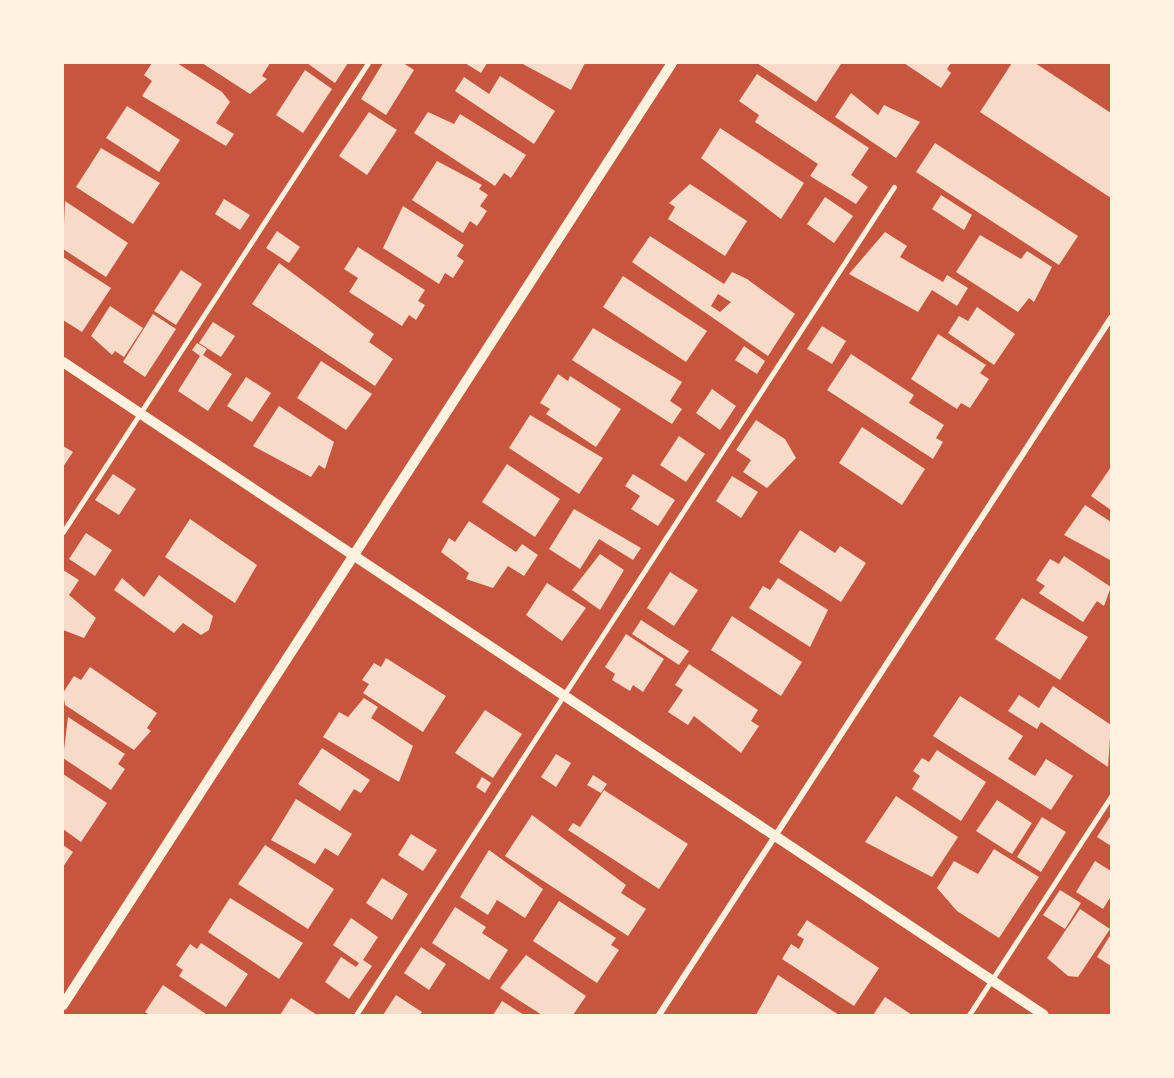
<!DOCTYPE html>
<html>
<head>
<meta charset="utf-8">
<style>
  body { margin:0 }
  #map { position:relative; width:1174px; height:1078px; overflow:hidden; background:#c8553d; font-family:Helvetica,sans-serif }
  div>[style] { position:absolute }
  .building>* { inset:0; background:#f7dbc8 }
  .service>* { height:4.5px; margin:-2.25px; padding:0 2.25px; transform-origin:2.25px; border-radius:2.25px; background:#fff3e0 }
  .minor>* { height:6px; margin:-3px; padding:0 3px; transform-origin:3px; border-radius:3px; background:#fff3e0 }
  .tertiary>* { height:10px; margin:-5px; padding:0 5px; transform-origin:5px; border-radius:5px; background:#fff3e0 }
  span { translate:-50% -50%; white-space:nowrap; text-align:center; line-height:1.15; -webkit-text-stroke:6px #fff3e0; paint-order:stroke }
  .frame { position:absolute; inset:0; border:64px solid #fff3e0; pointer-events:none }
</style>
</head>
<body>
<div id="map">
  <div class="building">
    <div style="clip-path:polygon(152px 63px,177px 63px,222px 92px,230px 102px,216px 123px,234px 134px,226px 146px,142px 96px,152px 81px,144px 75px)"></div>
    <div style="clip-path:polygon(202px 63px,270px 63px,262px 76px,267px 79px,250px 94px)"></div>
    <div style="clip-path:polygon(307px 63px,348px 63px,335px 83px)"></div>
    <div style="clip-path:polygon(383px 63px,403px 63px,414px 70px,386px 115px,361px 99px)"></div>
    <div style="clip-path:polygon(465px 63px,487px 63px,481px 73px)"></div>
    <div style="clip-path:polygon(521px 63px,585px 63px,571px 90px)"></div>
    <div style="clip-path:polygon(757px 63px,839px 63px,841px 64px,816px 102px)"></div>
    <div style="clip-path:polygon(904px 63px,951px 63px,947px 69px,951px 73px,941px 88px)"></div>
    <div style="clip-path:polygon(1012px 63px,1035px 63px,1111px 113px,1111px 198px,980px 112px)"></div>
    <div style="clip-path:polygon(305px 70px,332px 89px,303px 133px,276px 115px)"></div>
    <div style="clip-path:polygon(757px 74px,869px 148px,851px 175px,868px 187px,856px 204px,810px 176px,818px 164px,755px 122px,759px 115px,739px 101px)"></div>
    <div style="clip-path:polygon(500px 76px,555px 111px,534px 144px,455px 91px,464px 77px,489px 94px)"></div>
    <div style="clip-path:polygon(851px 93px,878px 115px,884px 105px,920px 122px,896px 158px,835px 117px)"></div>
    <div style="clip-path:polygon(127px 106px,180px 140px,159px 172px,106px 138px)"></div>
    <div style="clip-path:polygon(369px 112px,397px 130px,367px 175px,339px 156px)"></div>
    <div style="clip-path:polygon(428px 112px,454px 124px,460px 114px,526px 155px,511px 178px,504px 173px,495px 186px,414px 133px)"></div>
    <div style="clip-path:polygon(720px 128px,804px 183px,781px 219px,701px 158px)"></div>
    <div style="clip-path:polygon(935px 143px,1078px 236px,1059px 265px,916px 172px)"></div>
    <div style="clip-path:polygon(101px 148px,160px 183px,133px 224px,76px 187px)"></div>
    <div style="clip-path:polygon(437px 161px,482px 185px,479px 189px,488px 195px,480px 206px,487px 211px,477px 226px,470px 221px,463px 233px,412px 200px)"></div>
    <div style="clip-path:polygon(690px 184px,747px 221px,725px 256px,668px 219px,675px 207px,669px 203px)"></div>
    <div style="clip-path:polygon(941px 195px,972px 215px,964px 230px,932px 209px)"></div>
    <div style="clip-path:polygon(825px 197px,853px 216px,834px 243px,807px 224px)"></div>
    <div style="clip-path:polygon(224px 199px,250px 215px,240px 230px,215px 214px)"></div>
    <div style="clip-path:polygon(65px 201px,128px 243px,106px 277px,63px 249px)"></div>
    <div style="clip-path:polygon(403px 206px,464px 245px,457px 256px,464px 261px,453px 278px,445px 273px,439px 284px,383px 248px)"></div>
    <div style="clip-path:polygon(277px 231px,300px 247px,289px 263px,266px 248px)"></div>
    <div style="clip-path:polygon(885px 232px,907px 246px,900px 257px,943px 282px,947px 275px,968px 288px,957px 306px,932px 290px,918px 312px,849px 274px)"></div>
    <div style="clip-path:polygon(980px 235px,1021px 259px,1027px 251px,1052px 267px,1034px 302px,1029px 298px,1018px 312px,956px 272px)"></div>
    <div style="clip-path:polygon(evenodd,650px 236px,724px 284px,732px 272px,747px 279px,795px 314px,768px 356px,632px 262px,650px 236px,718px 294px,731px 302px,720px 312px,711px 306px,718px 294px)"></div>
    <div style="clip-path:polygon(358px 247px,425px 290px,418px 301px,425px 305px,416px 320px,409px 315px,402px 326px,349px 292px,358px 278px,344px 269px)"></div>
    <div style="clip-path:polygon(63px 257px,111px 288px,82px 332px,63px 320px)"></div>
    <div style="clip-path:polygon(279px 263px,374px 334px,369px 342px,393px 359px,375px 386px,252px 304px)"></div>
    <div style="clip-path:polygon(181px 270px,202px 284px,176px 325px,154px 311px)"></div>
    <div style="clip-path:polygon(623px 276px,707px 331px,686px 362px,603px 307px)"></div>
    <div style="clip-path:polygon(110px 306px,143px 328px,124px 357px,115px 351px,112px 355px,91px 336px)"></div>
    <div style="clip-path:polygon(977px 307px,1015px 334px,994px 365px,948px 333px,959px 316px,968px 321px)"></div>
    <div style="clip-path:polygon(153px 314px,176px 329px,145px 377px,123px 362px)"></div>
    <div style="clip-path:polygon(213px 322px,235px 336px,221px 357px,199px 343px)"></div>
    <div style="clip-path:polygon(822px 326px,846px 341px,832px 364px,807px 349px)"></div>
    <div style="clip-path:polygon(593px 328px,682px 382px,670px 401px,682px 409px,672px 424px,572px 360px)"></div>
    <div style="clip-path:polygon(938px 334px,986px 365px,980px 373px,989px 379px,970px 408px,961px 403px,957px 409px,911px 379px)"></div>
    <div style="clip-path:polygon(197px 343px,207px 349px,203px 355px,232px 374px,208px 411px,178px 391px,200px 356px,192px 350px)"></div>
    <div style="clip-path:polygon(744px 346px,765px 361px,757px 374px,735px 360px)"></div>
    <div style="clip-path:polygon(851px 354px,914px 395px,909px 403px,944px 425px,936px 438px,943px 442px,933px 459px,827px 390px)"></div>
    <div style="clip-path:polygon(321px 361px,372px 394px,346px 430px,297px 398px)"></div>
    <div style="clip-path:polygon(558px 374px,568px 381px,570px 376px,621px 409px,596px 447px,546px 414px,550px 409px,540px 403px)"></div>
    <div style="clip-path:polygon(246px 377px,271px 393px,252px 422px,227px 406px)"></div>
    <div style="clip-path:polygon(712px 389px,736px 406px,720px 430px,696px 413px)"></div>
    <div style="clip-path:polygon(279px 406px,334px 442px,325px 469px,319px 465px,311px 477px,253px 446px)"></div>
    <div style="clip-path:polygon(530px 415px,603px 458px,579px 494px,509px 448px)"></div>
    <div style="clip-path:polygon(756px 420px,785px 439px,796px 458px,767px 488px,743px 472px,751px 460px,736px 450px)"></div>
    <div style="clip-path:polygon(862px 427px,925px 469px,902px 505px,839px 463px)"></div>
    <div style="clip-path:polygon(679px 436px,705px 454px,686px 482px,660px 465px)"></div>
    <div style="clip-path:polygon(63px 446px,73px 452px,63px 467px)"></div>
    <div style="clip-path:polygon(507px 464px,560px 499px,535px 537px,482px 502px)"></div>
    <div style="clip-path:polygon(1111px 467px,1111px 510px,1091px 496px)"></div>
    <div style="clip-path:polygon(113px 474px,136px 489px,119px 515px,95px 500px)"></div>
    <div style="clip-path:polygon(633px 474px,675px 500px,658px 526px,631px 509px,640px 496px,625px 486px)"></div>
    <div style="clip-path:polygon(732px 476px,758px 492px,741px 518px,716px 501px)"></div>
    <div style="clip-path:polygon(1085px 505px,1111px 522px,1110px 560px,1064px 535px)"></div>
    <div style="clip-path:polygon(574px 509px,641px 548px,633px 560px,599px 539px,580px 569px,549px 549px)"></div>
    <div style="clip-path:polygon(190px 519px,257px 565px,235px 603px,165px 557px)"></div>
    <div style="clip-path:polygon(469px 521px,516px 552px,522px 544px,538px 555px,524px 576px,508px 566px,493px 588px,466px 579px,469px 573px,441px 552px,449px 538px,455px 542px)"></div>
    <div style="clip-path:polygon(800px 530px,835px 553px,840px 546px,866px 563px,841px 602px,779px 562px)"></div>
    <div style="clip-path:polygon(86px 533px,112px 550px,95px 576px,69px 559px)"></div>
    <div style="clip-path:polygon(600px 554px,624px 570px,600px 610px,572px 590px)"></div>
    <div style="clip-path:polygon(1064px 556px,1111px 587px,1104px 606px,1097px 601px,1083px 622px,1039px 593px,1045px 586px,1036px 580px,1050px 559px,1059px 564px)"></div>
    <div style="clip-path:polygon(63px 570px,79px 580px,69px 595px,96px 618px,84px 638px,63px 630px)"></div>
    <div style="clip-path:polygon(670px 572px,698px 590px,674px 626px,647px 608px)"></div>
    <div style="clip-path:polygon(159px 575px,213px 616px,209px 630px,201px 635px,183px 623px,174px 633px,114px 590px,122px 578px,144px 597px)"></div>
    <div style="clip-path:polygon(778px 578px,828px 610px,810px 647px,749px 608px,763px 586px,770px 590px)"></div>
    <div style="clip-path:polygon(547px 583px,586px 608px,562px 641px,526px 615px)"></div>
    <div style="clip-path:polygon(1022px 598px,1088px 637px,1060px 680px,995px 639px)"></div>
    <div style="clip-path:polygon(732px 616px,802px 662px,781px 696px,711px 650px)"></div>
    <div style="clip-path:polygon(641px 620px,689px 651px,679px 665px,632px 634px)"></div>
    <div style="clip-path:polygon(626px 634px,664px 659px,643px 692px,633px 685px,630px 691px,612px 680px,615px 674px,605px 667px)"></div>
    <div style="clip-path:polygon(386px 658px,446px 696px,423px 732px,363px 693px,369px 684px,362px 680px,374px 663px,381px 667px)"></div>
    <div style="clip-path:polygon(689px 664px,758px 710px,751px 721px,759px 726px,741px 753px,694px 716px,688px 725px,668px 712px,683px 690px,675px 685px)"></div>
    <div style="clip-path:polygon(90px 667px,157px 713px,147px 728px,151px 731px,134px 750px,65px 705px,63px 693px,74px 676px,81px 680px)"></div>
    <div style="clip-path:polygon(1053px 686px,1111px 725px,1108px 767px,1041px 722px,1037px 729px,1008px 711px,1019px 695px,1039px 708px)"></div>
    <div style="clip-path:polygon(960px 696px,1023px 736px,1008px 759px,1035px 776px,1046px 759px,1073px 776px,1051px 810px,933px 736px)"></div>
    <div style="clip-path:polygon(364px 698px,378px 707px,371px 718px,413px 746px,399px 782px,323px 737px,339px 712px,348px 717px)"></div>
    <div style="clip-path:polygon(485px 710px,522px 734px,493px 778px,455px 753px)"></div>
    <div style="clip-path:polygon(68px 717px,125px 754px,118px 764px,125px 769px,111px 790px,63px 758px)"></div>
    <div style="clip-path:polygon(322px 748px,370px 780px,361px 793px,354px 789px,340px 811px,298px 784px)"></div>
    <div style="clip-path:polygon(937px 750px,986px 782px,961px 821px,912px 789px,920px 776px,913px 771px,922px 758px,929px 762px)"></div>
    <div style="clip-path:polygon(556px 754px,571px 763px,556px 787px,541px 777px)"></div>
    <div style="clip-path:polygon(63px 774px,107px 803px,81px 842px,63px 829px)"></div>
    <div style="clip-path:polygon(593px 775px,607px 784px,601px 793px,587px 785px)"></div>
    <div style="clip-path:polygon(482px 777px,491px 783px,485px 793px,476px 787px)"></div>
    <div style="clip-path:polygon(604px 790px,688px 844px,659px 889px,568px 830px,573px 823px,580px 827px)"></div>
    <div style="clip-path:polygon(896px 796px,958px 837px,932px 877px,865px 842px)"></div>
    <div style="clip-path:polygon(296px 799px,352px 834px,338px 856px,325px 848px,315px 864px,271px 840px)"></div>
    <div style="clip-path:polygon(997px 800px,1032px 823px,1012px 854px,976px 831px)"></div>
    <div style="clip-path:polygon(532px 815px,626px 885px,621px 893px,646px 909px,628px 936px,505px 856px)"></div>
    <div style="clip-path:polygon(1111px 815px,1111px 846px,1097px 837px)"></div>
    <div style="clip-path:polygon(1042px 817px,1066px 832px,1041px 872px,1017px 857px)"></div>
    <div style="clip-path:polygon(411px 834px,437px 850px,423px 871px,398px 855px)"></div>
    <div style="clip-path:polygon(63px 845px,73px 852px,63px 867px)"></div>
    <div style="clip-path:polygon(265px 845px,334px 889px,308px 929px,238px 884px)"></div>
    <div style="clip-path:polygon(994px 849px,1039px 877px,999px 938px,957px 911px,937px 888px,954px 861px,978px 874px)"></div>
    <div style="clip-path:polygon(489px 850px,543px 889px,525px 918px,497px 900px,488px 915px,460px 897px)"></div>
    <div style="clip-path:polygon(1095px 861px,1111px 871px,1111px 896px,1103px 909px,1076px 892px)"></div>
    <div style="clip-path:polygon(382px 878px,408px 894px,392px 920px,366px 903px)"></div>
    <div style="clip-path:polygon(1060px 890px,1081px 903px,1065px 929px,1043px 915px)"></div>
    <div style="clip-path:polygon(230px 898px,303px 943px,279px 979px,208px 932px)"></div>
    <div style="clip-path:polygon(559px 901px,616px 938px,611px 945px,619px 950px,597px 983px,533px 941px)"></div>
    <div style="clip-path:polygon(455px 907px,486px 927px,482px 933px,508px 950px,489px 980px,432px 943px)"></div>
    <div style="clip-path:polygon(1080px 909px,1110px 929px,1078px 977px,1068px 976px,1047px 958px)"></div>
    <div style="clip-path:polygon(351px 918px,378px 937px,363px 960px,372px 966px,349px 999px,325px 982px,341px 957px,356px 967px,359px 963px,333px 945px)"></div>
    <div style="clip-path:polygon(807px 920px,879px 968px,854px 1006px,782px 959px,791px 944px,799px 949px,804px 939px,797px 935px)"></div>
    <div style="clip-path:polygon(1111px 934px,1111px 966px,1097px 957px)"></div>
    <div style="clip-path:polygon(201px 943px,248px 974px,226px 1007px,179px 976px,183px 970px,176px 965px,190px 944px,197px 949px)"></div>
    <div style="clip-path:polygon(421px 947px,446px 964px,429px 990px,404px 973px)"></div>
    <div style="clip-path:polygon(526px 955px,586px 996px,573px 1015px,542px 1015px,500px 988px)"></div>
    <div style="clip-path:polygon(778px 975px,839px 1015px,756px 1015px)"></div>
    <div style="clip-path:polygon(163px 985px,206px 1014px,212px 1015px,150px 1015px,145px 1012px)"></div>
    <div style="clip-path:polygon(396px 995px,422px 1012px,420px 1015px,383px 1015px)"></div>
    <div style="clip-path:polygon(885px 997px,912px 1015px,873px 1015px)"></div>
    <div style="clip-path:polygon(291px 998px,317px 1015px,280px 1015px)"></div>
    <div style="clip-path:polygon(502px 1001px,524px 1015px,493px 1015px)"></div>
  </div>
  <div class="service">
    <div style="left:63px;top:532px;width:559px;rotate:-56.96deg"></div>
    <div style="left:356px;top:1015px;width:987px;rotate:-56.99deg"></div>
    <div style="left:969px;top:1015px;width:261px;rotate:-57deg"></div>
  </div>
  <div class="minor">
    <div style="left:659px;top:1015px;width:831px;rotate:-57.04deg"></div>
  </div>
  <div class="tertiary">
    <div style="left:63px;top:362px;width:1178px;rotate:33.65deg"></div>
    <div style="left:63px;top:1005px;width:1122px;rotate:-57.12deg"></div>
  </div>
  <div class="frame"></div>
</div>
</body>
</html>
